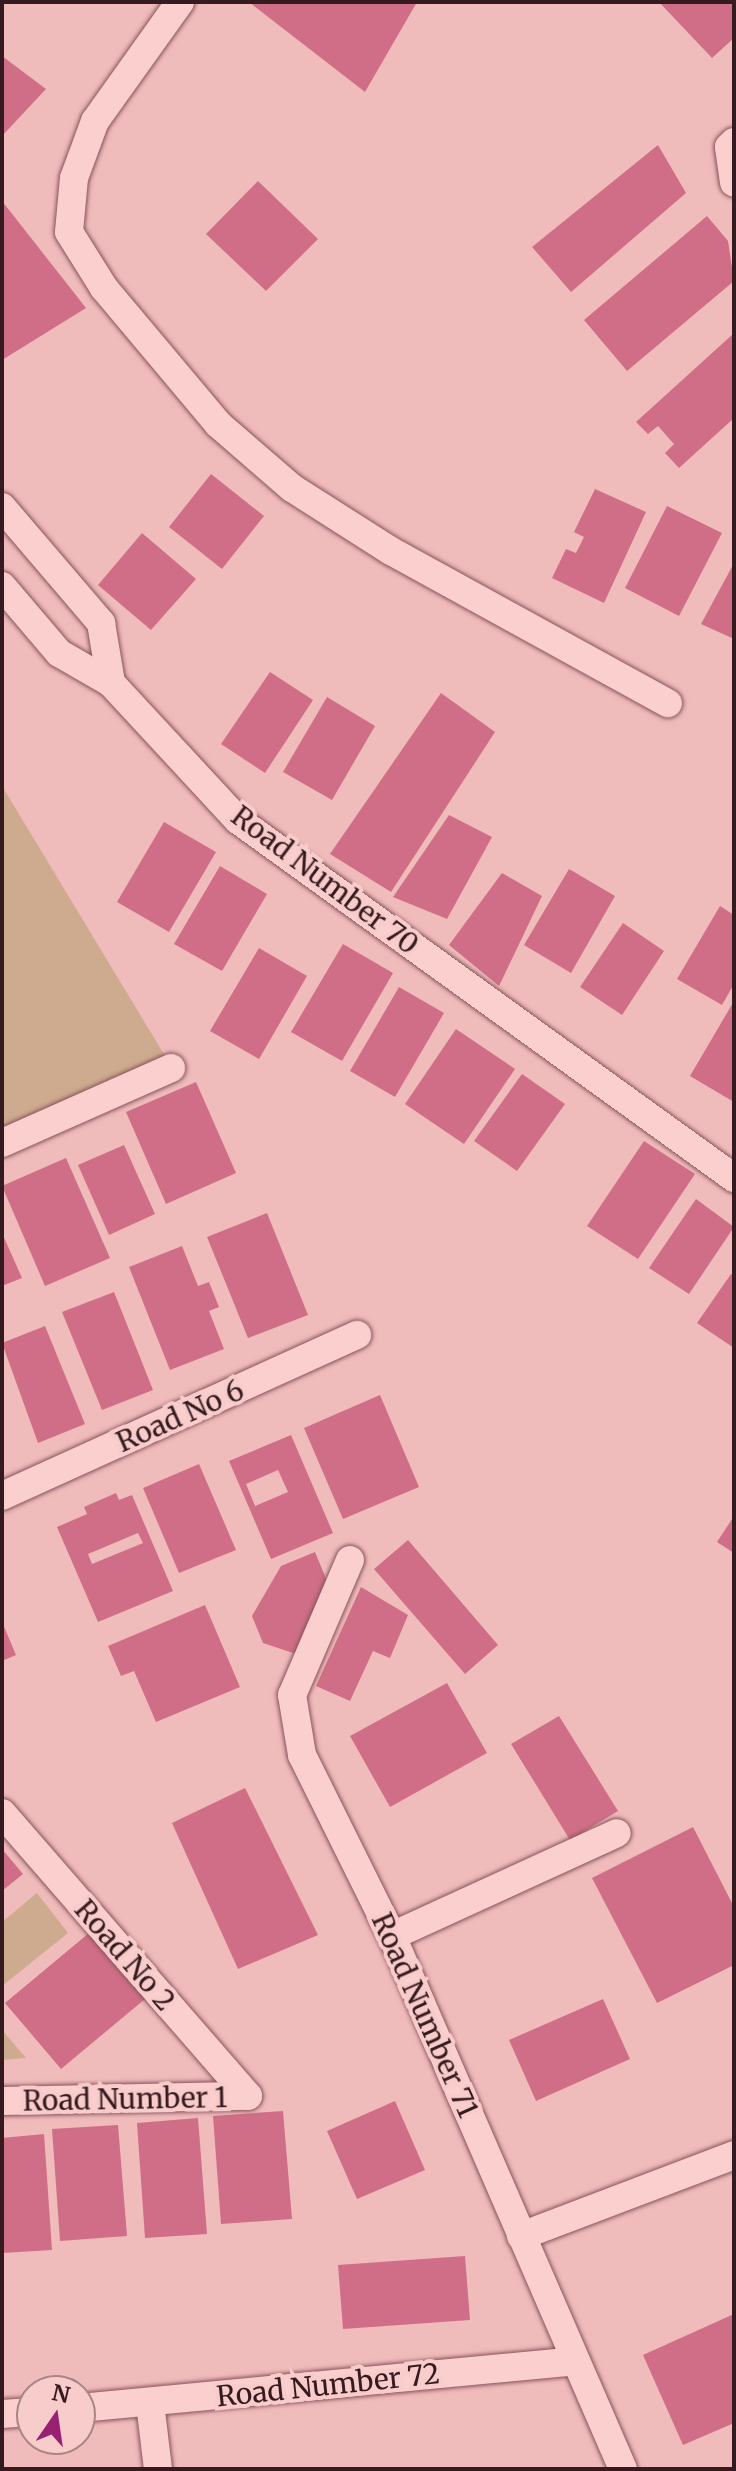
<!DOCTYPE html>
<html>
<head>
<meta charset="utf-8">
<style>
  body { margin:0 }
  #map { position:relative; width:736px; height:2471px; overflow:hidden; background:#f0bbbb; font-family:Merriweather,serif }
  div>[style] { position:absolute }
  .green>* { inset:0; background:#ceaa8f }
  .building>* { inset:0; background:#d06e88 }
  .roads { filter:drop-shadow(0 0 2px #87545c) drop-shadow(0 0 2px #87545c) }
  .street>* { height:28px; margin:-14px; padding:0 14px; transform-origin:14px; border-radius:14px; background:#fbcfce }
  span { translate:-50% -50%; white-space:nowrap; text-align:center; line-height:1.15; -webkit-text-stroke:8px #f7ccca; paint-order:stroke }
  .street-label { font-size:28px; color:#351a1f }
  .frame { position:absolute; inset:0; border:4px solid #351a1f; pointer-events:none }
  .north { position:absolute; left:16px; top:2375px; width:80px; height:80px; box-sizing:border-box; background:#f7ccca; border:2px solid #a98586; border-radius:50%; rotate:13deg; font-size:22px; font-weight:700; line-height:32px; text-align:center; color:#351a1f }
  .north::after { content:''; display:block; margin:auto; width:28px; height:36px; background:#992174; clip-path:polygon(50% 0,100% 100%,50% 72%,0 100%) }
</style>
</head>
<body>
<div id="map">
  <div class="green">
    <div style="clip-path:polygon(2px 786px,168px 1061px,2px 1135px)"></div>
    <div style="clip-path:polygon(37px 1893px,68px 1933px,2px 1986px,2px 1922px)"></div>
    <div style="clip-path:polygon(2px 2030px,26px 2058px,2px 2060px)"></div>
  </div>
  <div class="building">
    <div style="clip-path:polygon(249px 2px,417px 2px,365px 92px)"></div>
    <div style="clip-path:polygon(659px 2px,734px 2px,734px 38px,712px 58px)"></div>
    <div style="clip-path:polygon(2px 56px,46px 89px,2px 136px)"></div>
    <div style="clip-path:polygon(658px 145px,686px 193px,571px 292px,532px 247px)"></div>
    <div style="clip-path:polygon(258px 181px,318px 239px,266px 291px,206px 234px)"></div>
    <div style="clip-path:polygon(2px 201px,86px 308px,2px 360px)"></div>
    <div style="clip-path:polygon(707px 216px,728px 241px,734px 281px,627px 371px,584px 320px)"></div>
    <div style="clip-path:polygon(733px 334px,734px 418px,679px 468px,665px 453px,674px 444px,658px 426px,648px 434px,636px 422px)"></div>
    <div style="clip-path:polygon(211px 474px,264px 516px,222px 569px,169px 527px)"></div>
    <div style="clip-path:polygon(595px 489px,646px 512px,604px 603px,552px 578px,566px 549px,576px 553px,584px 537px,574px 532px)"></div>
    <div style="clip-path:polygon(667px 506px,722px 533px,679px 616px,625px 588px)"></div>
    <div style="clip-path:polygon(142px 533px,196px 579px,151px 630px,98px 585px)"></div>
    <div style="clip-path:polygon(734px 563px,734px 639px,701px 624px)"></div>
    <div style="clip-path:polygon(270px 672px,313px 700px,265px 773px,221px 744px)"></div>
    <div style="clip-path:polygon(441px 693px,495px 732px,391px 892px,330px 854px)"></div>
    <div style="clip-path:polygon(327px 697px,375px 726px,332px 800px,283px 772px)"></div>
    <div style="clip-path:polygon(449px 815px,492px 837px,447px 919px,393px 897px)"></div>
    <div style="clip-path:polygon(164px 822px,216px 852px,169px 932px,117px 902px)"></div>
    <div style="clip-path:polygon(220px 866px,267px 894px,222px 971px,174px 944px)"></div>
    <div style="clip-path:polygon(569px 869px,615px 896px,571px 973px,524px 945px)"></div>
    <div style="clip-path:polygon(502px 873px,542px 896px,499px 986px,449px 945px)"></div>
    <div style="clip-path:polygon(720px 906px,734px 915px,734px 984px,722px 1005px,677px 979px)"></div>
    <div style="clip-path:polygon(623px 923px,664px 951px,622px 1015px,580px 987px)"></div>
    <div style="clip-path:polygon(343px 944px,393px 973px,342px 1061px,291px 1032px)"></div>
    <div style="clip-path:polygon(259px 948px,307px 976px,259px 1059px,210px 1031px)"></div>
    <div style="clip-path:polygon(399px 987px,444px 1013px,395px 1097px,350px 1071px)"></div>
    <div style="clip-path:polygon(734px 1001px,734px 1102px,690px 1076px)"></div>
    <div style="clip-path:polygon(456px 1029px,515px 1069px,464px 1144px,405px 1104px)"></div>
    <div style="clip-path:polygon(522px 1074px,565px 1104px,517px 1171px,474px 1141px)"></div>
    <div style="clip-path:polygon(196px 1082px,236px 1173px,166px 1204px,126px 1112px)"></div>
    <div style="clip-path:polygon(644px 1141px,695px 1174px,638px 1259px,587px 1226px)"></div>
    <div style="clip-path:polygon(124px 1145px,155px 1214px,109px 1235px,78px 1165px)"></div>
    <div style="clip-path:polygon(66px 1158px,110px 1258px,45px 1286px,2px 1186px)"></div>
    <div style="clip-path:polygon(696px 1199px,734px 1227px,689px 1294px,649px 1268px)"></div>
    <div style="clip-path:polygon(267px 1213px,308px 1315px,248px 1338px,207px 1237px)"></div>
    <div style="clip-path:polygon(2px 1233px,22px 1278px,2px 1286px)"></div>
    <div style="clip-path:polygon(182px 1246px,198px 1286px,209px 1282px,219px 1307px,209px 1311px,224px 1349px,170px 1370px,129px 1267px)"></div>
    <div style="clip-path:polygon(731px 1274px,734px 1276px,734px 1348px,697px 1323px)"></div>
    <div style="clip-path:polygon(114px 1292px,153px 1390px,102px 1410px,62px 1312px)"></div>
    <div style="clip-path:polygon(45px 1326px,85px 1424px,38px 1443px,2px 1343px)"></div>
    <div style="clip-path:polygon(380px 1395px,419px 1487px,343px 1519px,304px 1428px)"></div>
    <div style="clip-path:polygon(evenodd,291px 1435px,333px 1533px,271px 1559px,229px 1461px,291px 1435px,278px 1470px,288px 1492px,255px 1506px,246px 1484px,278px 1470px)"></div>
    <div style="clip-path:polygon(199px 1464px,236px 1550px,179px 1573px,143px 1488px)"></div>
    <div style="clip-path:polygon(evenodd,116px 1493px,119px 1500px,132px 1495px,173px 1591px,98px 1622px,57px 1527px,87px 1514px,84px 1507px,116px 1493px,138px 1533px,143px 1543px,92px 1564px,88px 1554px,138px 1533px)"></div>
    <div style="clip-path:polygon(734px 1516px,734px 1553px,717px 1542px)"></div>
    <div style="clip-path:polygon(408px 1540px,498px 1645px,465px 1674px,374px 1569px)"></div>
    <div style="clip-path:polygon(315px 1552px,332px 1593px,296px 1654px,263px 1643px,252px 1616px,281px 1566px)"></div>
    <div style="clip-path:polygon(361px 1587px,408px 1615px,390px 1658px,373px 1651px,350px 1701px,316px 1686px)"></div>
    <div style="clip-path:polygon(205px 1605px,240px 1687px,156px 1722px,134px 1671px,121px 1676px,108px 1646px)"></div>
    <div style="clip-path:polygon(2px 1622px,16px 1655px,2px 1661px)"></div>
    <div style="clip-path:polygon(447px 1683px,487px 1753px,390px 1807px,350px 1736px)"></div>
    <div style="clip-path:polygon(559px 1716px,618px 1811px,570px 1840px,511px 1744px)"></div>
    <div style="clip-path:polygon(245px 1788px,318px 1935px,238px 1969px,172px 1823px)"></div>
    <div style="clip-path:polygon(693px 1827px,734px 1907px,734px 1965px,657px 2003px,592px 1878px)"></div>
    <div style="clip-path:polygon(2px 1849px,23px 1874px,2px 1891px)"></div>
    <div style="clip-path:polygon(89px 1933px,145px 1999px,61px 2069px,5px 2003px)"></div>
    <div style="clip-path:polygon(603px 1999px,630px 2059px,536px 2101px,509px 2040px)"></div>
    <div style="clip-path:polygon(395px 2101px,425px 2170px,357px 2199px,327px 2131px)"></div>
    <div style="clip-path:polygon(283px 2111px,292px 2219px,221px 2224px,213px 2116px)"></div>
    <div style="clip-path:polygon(198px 2118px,207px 2234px,145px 2238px,137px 2123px)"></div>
    <div style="clip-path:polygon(118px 2125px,127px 2236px,60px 2241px,52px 2129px)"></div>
    <div style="clip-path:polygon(44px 2134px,52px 2250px,2px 2253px,2px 2138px)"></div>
    <div style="clip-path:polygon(465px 2256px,470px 2320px,343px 2329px,338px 2265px)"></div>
    <div style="clip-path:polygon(734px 2314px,734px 2423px,683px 2445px,643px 2355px)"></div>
  </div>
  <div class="roads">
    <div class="street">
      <div style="left:180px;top:2px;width:146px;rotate:125.5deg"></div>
      <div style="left:95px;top:121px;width:61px;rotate:110.2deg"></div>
      <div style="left:74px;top:178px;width:54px;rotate:95.3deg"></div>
      <div style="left:69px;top:232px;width:66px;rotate:58deg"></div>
      <div style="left:104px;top:288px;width:177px;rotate:50deg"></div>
      <div style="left:218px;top:424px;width:98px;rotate:40.9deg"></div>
      <div style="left:292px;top:488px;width:117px;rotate:32.5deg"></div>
      <div style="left:391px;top:551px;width:316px;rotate:28.8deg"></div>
      <div style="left:734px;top:142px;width:7px;rotate:135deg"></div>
      <div style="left:729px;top:147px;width:36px;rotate:82deg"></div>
      <div style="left:2px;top:507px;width:153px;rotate:49.5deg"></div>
      <div style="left:101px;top:623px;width:61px;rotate:80.5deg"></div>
      <div style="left:111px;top:683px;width:187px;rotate:47.2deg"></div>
      <div style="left:238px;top:820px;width:612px;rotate:35.82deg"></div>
      <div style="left:2px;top:586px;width:88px;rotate:49.6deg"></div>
      <div style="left:59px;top:653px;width:60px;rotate:30deg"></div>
      <div style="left:2px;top:1143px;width:185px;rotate:-23.9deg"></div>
      <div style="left:2px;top:1496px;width:390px;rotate:-24.4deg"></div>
      <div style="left:350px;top:1560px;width:147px;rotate:113.2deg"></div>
      <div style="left:292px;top:1695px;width:61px;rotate:80.5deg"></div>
      <div style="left:302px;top:1755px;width:202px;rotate:63.6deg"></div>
      <div style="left:392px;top:1936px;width:581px;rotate:66.57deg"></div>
      <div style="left:2px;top:1813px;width:375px;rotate:49deg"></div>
      <div style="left:392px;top:1936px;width:247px;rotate:-24.6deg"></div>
      <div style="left:2px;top:2101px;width:246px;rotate:-1.2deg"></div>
      <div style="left:521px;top:2236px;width:228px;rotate:-20.8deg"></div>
      <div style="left:150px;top:2403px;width:66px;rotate:83.1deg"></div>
      <div style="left:80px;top:2408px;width:497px;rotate:-5.4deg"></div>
      <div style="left:2px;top:2414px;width:30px;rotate:-4deg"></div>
    </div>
  </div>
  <div class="street-label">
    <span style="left:325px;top:880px;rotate:37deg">Road Number 70</span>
    <span style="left:180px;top:1416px;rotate:-24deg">Road No 6</span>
    <span style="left:125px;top:1955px;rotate:49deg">Road No 2</span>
    <span style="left:425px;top:2015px;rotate:66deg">Road Number 71</span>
    <span style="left:125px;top:2099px;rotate:-1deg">Road Number 1</span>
    <span style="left:328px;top:2385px;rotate:-6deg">Road Number 72</span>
  </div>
  <div class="frame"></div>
  <div class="north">N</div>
</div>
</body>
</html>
